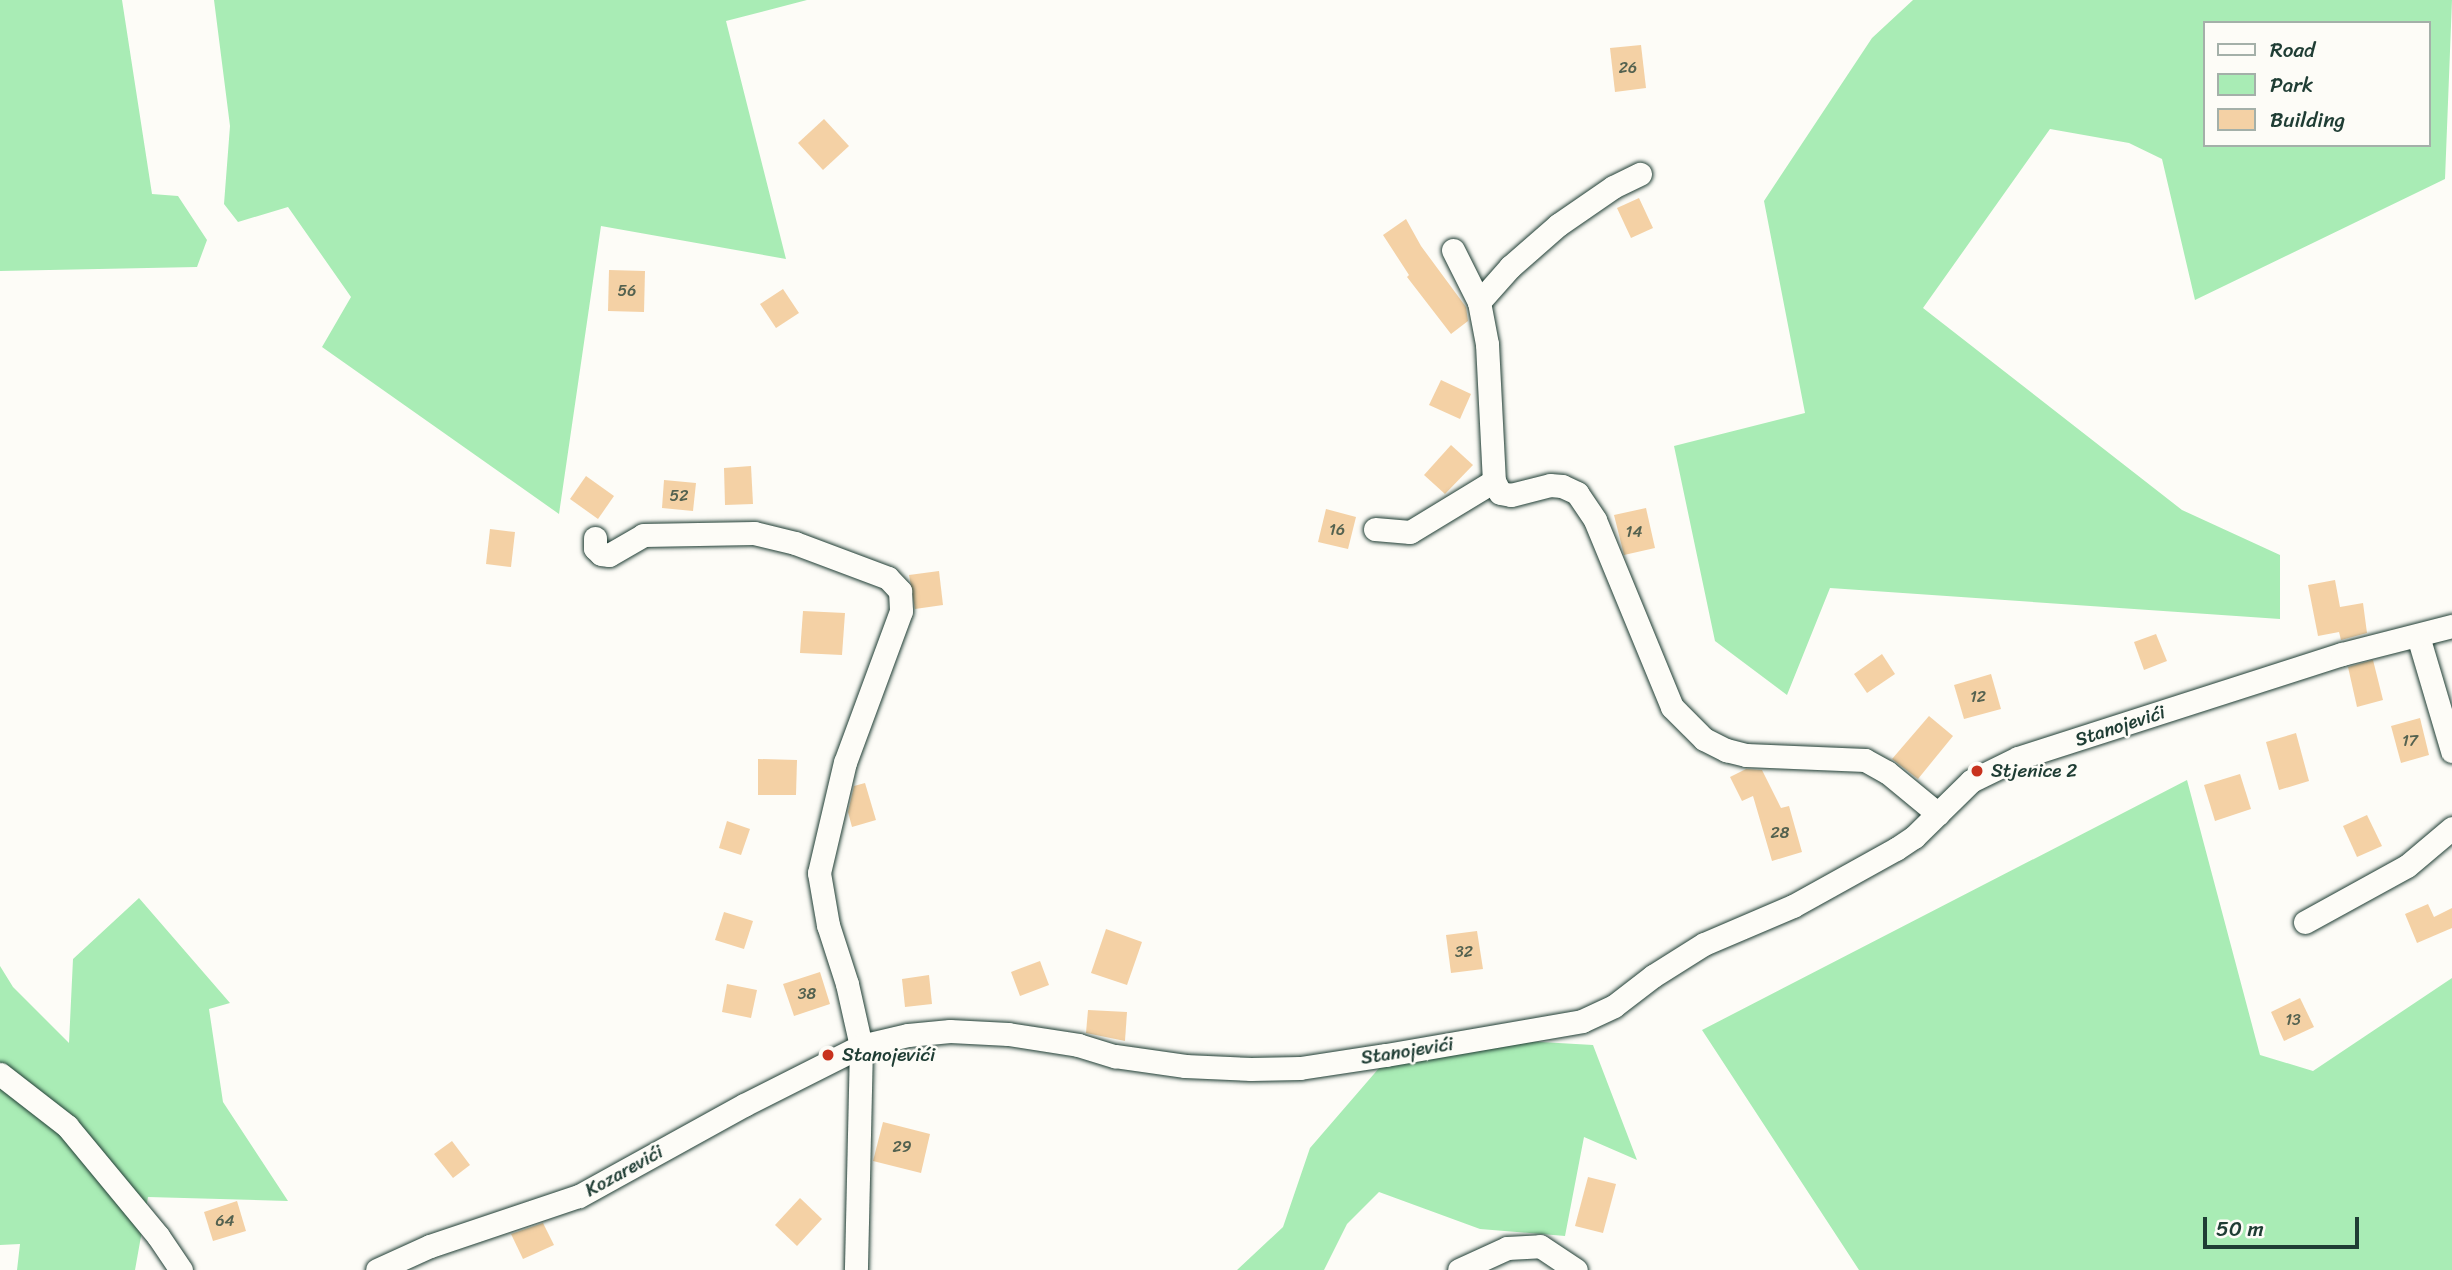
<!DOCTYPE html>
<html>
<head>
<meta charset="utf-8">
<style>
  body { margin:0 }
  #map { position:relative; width:2452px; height:1270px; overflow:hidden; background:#fdfcf7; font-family:Sriracha,sans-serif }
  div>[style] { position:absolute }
  .green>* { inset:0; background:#a9ecb5 }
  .building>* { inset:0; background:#f4d1a5 }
  .roads { filter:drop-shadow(0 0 2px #1f3d34) drop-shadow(0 0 2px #1f3d34) }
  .minor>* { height:23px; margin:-11.5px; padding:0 11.5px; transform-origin:11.5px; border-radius:11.5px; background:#fdfcf7 }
  .dots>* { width:19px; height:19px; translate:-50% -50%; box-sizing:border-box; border:4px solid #fdfcf7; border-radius:50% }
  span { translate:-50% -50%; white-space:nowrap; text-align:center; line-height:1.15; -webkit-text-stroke:5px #fdfcf7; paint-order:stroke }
  .number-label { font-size:16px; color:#546250 }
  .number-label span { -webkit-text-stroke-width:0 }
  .street-label { font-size:19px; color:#1f3d34 }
  .poi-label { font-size:19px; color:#1f3d34 }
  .left { translate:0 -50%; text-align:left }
  .legend { position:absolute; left:2203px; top:21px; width:228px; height:126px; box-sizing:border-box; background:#fdfcf7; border:2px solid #a4b0a9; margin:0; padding:9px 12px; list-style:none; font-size:21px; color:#1f3d34 }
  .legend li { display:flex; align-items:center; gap:14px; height:35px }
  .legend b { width:35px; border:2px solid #a4b0a9 }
  .scale { position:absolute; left:2203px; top:1217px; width:156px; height:32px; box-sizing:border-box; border:4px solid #1f3d34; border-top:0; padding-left:9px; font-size:21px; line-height:24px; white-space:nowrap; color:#1f3d34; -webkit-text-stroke:5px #fdfcf7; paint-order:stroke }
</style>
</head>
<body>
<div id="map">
  <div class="green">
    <div style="clip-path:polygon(0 0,122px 0,152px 194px,178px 196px,207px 240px,197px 267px,0 271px)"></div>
    <div style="clip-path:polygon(214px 0,807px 0,726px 21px,786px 259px,601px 226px,559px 514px,322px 347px,351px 297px,288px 207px,238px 222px,224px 204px,230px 126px)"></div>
    <div style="clip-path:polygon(evenodd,1913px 0,2452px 0,2445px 179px,2195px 300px,2162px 159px,2129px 143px,2050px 129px,1923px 308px,2182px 510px,2280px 555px,2280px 619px,1830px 588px,1787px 695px,1715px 641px,1674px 446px,1805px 413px,1764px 201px,1872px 38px,1913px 0,2205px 23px,2429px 23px,2429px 145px,2205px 145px,2205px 23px)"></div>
    <div style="clip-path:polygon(2187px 780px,2260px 1055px,2313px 1071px,2452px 978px,2452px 1270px,1859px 1270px,1702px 1030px)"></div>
    <div style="clip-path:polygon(139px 898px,230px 1003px,209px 1009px,223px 1102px,288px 1201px,148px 1197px,135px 1270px,17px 1270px,20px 1244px,0 1245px,0 966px,13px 987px,69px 1043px,73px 959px)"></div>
    <div style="clip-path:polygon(1509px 1040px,1593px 1045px,1637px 1160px,1584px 1137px,1565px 1236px,1480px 1229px,1379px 1192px,1347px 1224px,1324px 1270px,1237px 1270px,1283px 1227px,1310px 1148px,1386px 1060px)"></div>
  </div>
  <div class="building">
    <div style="clip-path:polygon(1641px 45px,1646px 88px,1615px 92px,1610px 48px)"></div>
    <div style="clip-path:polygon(824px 119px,849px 146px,823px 170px,798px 143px)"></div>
    <div style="clip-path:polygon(1639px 198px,1653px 228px,1631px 238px,1617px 208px)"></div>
    <div style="clip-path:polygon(1406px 219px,1421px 246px,1466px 307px,1468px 321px,1451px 334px,1407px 277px,1409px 275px,1383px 235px)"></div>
    <div style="clip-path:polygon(609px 270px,645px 271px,644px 312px,608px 311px)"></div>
    <div style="clip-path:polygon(783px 289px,799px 313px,776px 328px,760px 304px)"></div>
    <div style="clip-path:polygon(1441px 380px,1471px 394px,1460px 419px,1429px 405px)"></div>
    <div style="clip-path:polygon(1451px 445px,1473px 465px,1445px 494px,1424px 475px)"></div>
    <div style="clip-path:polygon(751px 466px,753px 504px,725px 505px,724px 468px)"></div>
    <div style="clip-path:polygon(586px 476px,614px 496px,598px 519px,570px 499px)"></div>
    <div style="clip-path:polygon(664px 480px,696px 483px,693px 511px,662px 508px)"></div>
    <div style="clip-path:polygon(1646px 508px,1655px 548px,1624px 555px,1614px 515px)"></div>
    <div style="clip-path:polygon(1326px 509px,1356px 517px,1348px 549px,1318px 542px)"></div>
    <div style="clip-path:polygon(490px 529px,515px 532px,511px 567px,486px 564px)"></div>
    <div style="clip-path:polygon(939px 571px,943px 605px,915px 609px,909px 575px)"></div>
    <div style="clip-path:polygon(2335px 580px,2340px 607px,2363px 603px,2367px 633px,2341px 640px,2339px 632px,2318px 636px,2308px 585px)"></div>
    <div style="clip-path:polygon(803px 611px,845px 613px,842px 655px,800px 653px)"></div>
    <div style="clip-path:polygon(2156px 634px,2167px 661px,2144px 670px,2134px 642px)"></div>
    <div style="clip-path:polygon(1882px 654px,1895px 674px,1867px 693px,1854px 674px)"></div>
    <div style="clip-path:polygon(2373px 660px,2383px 700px,2357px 707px,2348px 667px)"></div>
    <div style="clip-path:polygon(1991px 674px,2001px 709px,1964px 719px,1954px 685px)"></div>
    <div style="clip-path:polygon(1929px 716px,1953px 736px,1918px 779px,1892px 759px)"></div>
    <div style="clip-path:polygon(2420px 718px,2429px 755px,2401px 763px,2391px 726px)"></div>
    <div style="clip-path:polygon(2296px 733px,2309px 781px,2279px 790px,2266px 742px)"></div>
    <div style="clip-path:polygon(758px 759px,797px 760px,796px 795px,758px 795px)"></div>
    <div style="clip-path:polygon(1746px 769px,1762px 770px,1781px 808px,1789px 806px,1802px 852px,1772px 861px,1753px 796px,1742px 801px,1730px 777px)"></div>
    <div style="clip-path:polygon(2240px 774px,2251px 809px,2215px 821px,2204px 785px)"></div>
    <div style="clip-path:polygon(865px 783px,876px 820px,852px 827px,848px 812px,854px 786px)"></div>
    <div style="clip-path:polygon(2367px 815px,2382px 846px,2357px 857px,2343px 826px)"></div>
    <div style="clip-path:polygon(727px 821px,750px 829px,741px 855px,719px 848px)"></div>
    <div style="clip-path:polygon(2428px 904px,2434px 917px,2452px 908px,2452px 928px,2417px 943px,2405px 914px)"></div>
    <div style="clip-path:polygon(724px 912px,753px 921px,744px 949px,715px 940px)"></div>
    <div style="clip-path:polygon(1106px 929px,1142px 942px,1127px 985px,1091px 973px)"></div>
    <div style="clip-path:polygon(1477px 931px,1483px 969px,1451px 973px,1446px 935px)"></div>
    <div style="clip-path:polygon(1040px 961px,1049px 985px,1020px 996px,1011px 972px)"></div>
    <div style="clip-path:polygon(820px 972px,830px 1004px,794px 1016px,783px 984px)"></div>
    <div style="clip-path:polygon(929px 975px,932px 1004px,905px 1007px,902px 979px)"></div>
    <div style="clip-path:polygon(727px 984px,757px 990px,751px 1018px,722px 1012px)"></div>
    <div style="clip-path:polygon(2300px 998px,2314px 1027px,2284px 1041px,2271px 1012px)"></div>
    <div style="clip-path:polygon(1088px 1010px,1127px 1012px,1125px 1041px,1086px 1033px)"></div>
    <div style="clip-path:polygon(883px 1122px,930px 1134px,921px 1173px,873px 1161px)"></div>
    <div style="clip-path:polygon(452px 1141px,470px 1165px,453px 1178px,434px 1154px)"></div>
    <div style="clip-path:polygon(1588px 1177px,1616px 1184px,1603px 1233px,1575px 1226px)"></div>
    <div style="clip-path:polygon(800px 1198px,822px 1219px,797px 1246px,775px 1225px)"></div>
    <div style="clip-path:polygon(237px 1201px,246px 1231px,213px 1241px,204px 1212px)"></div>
    <div style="clip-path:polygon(543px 1223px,554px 1245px,523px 1259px,511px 1234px)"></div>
  </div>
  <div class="roads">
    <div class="minor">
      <div style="left:1453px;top:250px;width:58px;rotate:63.4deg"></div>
      <div style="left:1479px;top:302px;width:43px;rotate:79.2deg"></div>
      <div style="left:1487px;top:344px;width:137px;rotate:87.1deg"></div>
      <div style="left:1494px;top:481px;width:13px;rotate:63deg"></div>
      <div style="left:1500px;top:493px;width:11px;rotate:10deg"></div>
      <div style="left:1511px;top:495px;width:40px;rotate:-14.4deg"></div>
      <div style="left:1550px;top:485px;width:12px;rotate:5deg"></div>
      <div style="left:1562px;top:486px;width:17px;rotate:25deg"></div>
      <div style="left:1577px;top:493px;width:32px;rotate:56deg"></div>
      <div style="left:1595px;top:520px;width:202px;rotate:67.6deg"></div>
      <div style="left:1672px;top:707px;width:45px;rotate:45deg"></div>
      <div style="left:1704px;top:739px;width:25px;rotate:27deg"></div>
      <div style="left:1726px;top:750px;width:21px;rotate:14deg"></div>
      <div style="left:1746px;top:755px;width:119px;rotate:2.4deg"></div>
      <div style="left:1865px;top:760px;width:25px;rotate:29deg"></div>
      <div style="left:1887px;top:772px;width:66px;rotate:39.5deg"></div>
      <div style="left:1479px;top:302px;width:47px;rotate:-48.5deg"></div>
      <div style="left:1510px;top:267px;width:64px;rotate:-41.2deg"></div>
      <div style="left:1558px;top:225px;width:67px;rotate:-34.6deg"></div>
      <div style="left:1613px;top:187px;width:30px;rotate:-26deg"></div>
      <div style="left:1375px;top:529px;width:35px;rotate:5deg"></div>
      <div style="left:1410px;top:532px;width:98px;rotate:-31.3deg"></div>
      <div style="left:595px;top:538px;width:10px;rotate:90deg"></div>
      <div style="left:595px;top:548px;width:8px;rotate:45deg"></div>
      <div style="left:601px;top:554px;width:8px;rotate:7deg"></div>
      <div style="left:609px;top:555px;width:39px;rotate:-30deg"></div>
      <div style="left:643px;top:535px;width:111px;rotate:-1deg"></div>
      <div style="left:754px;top:533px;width:42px;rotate:13.7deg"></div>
      <div style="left:795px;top:543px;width:99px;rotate:20.6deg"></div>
      <div style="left:888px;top:578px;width:18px;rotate:47deg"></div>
      <div style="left:900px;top:591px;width:20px;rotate:87deg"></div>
      <div style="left:901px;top:611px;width:161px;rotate:110.3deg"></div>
      <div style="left:845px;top:762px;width:114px;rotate:103.2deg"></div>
      <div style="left:819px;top:873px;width:53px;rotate:80.2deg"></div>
      <div style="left:828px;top:925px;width:62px;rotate:72.1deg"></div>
      <div style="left:847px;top:984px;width:64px;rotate:77.3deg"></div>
      <div style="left:861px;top:1046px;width:224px;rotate:91.3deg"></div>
      <div style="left:2418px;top:636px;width:120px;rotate:73.5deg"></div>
      <div style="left:2305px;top:922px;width:116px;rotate:-28.8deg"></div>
      <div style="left:2407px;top:866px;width:59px;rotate:-40.2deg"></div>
      <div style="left:0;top:1074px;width:85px;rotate:37.8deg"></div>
      <div style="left:67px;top:1126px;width:143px;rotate:50.4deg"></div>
      <div style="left:158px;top:1236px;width:41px;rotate:55.9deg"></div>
      <div style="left:377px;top:1270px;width:58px;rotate:-24.4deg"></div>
      <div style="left:430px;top:1246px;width:157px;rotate:-18.6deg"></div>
      <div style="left:579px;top:1196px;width:188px;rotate:-28.9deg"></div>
      <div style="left:744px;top:1105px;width:131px;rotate:-26.8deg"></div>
      <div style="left:861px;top:1046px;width:48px;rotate:-13.2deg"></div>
      <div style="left:908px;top:1035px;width:42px;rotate:-5.4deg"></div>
      <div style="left:950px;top:1031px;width:58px;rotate:3deg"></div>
      <div style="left:1008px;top:1034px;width:71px;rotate:8.9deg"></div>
      <div style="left:1078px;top:1045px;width:39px;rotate:17deg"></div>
      <div style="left:1115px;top:1056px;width:71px;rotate:8.1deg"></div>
      <div style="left:1185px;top:1066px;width:66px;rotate:2.6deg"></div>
      <div style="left:1251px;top:1069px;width:49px;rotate:-1.2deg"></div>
      <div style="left:1300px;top:1068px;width:87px;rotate:-8.6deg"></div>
      <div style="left:1386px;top:1055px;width:199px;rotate:-9.8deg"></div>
      <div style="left:1582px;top:1021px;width:35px;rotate:-25deg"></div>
      <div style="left:1614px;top:1006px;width:49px;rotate:-37.6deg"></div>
      <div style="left:1653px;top:976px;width:60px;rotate:-32.1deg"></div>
      <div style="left:1704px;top:944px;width:97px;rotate:-23.1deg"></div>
      <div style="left:1793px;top:906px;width:118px;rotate:-29deg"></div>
      <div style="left:1896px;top:849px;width:22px;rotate:-34deg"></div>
      <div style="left:1914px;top:837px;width:80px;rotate:-44.5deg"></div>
      <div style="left:1971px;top:781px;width:52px;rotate:-26.1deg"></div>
      <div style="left:2018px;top:758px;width:340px;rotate:-17.8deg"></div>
      <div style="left:2342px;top:654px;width:114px;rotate:-14.3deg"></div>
      <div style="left:1459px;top:1270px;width:53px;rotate:-24.6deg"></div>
      <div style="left:1507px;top:1248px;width:33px;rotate:-3deg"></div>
      <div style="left:1540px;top:1246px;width:43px;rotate:33.7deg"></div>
    </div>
  </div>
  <div class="dots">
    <div style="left:1977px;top:771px;background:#c8321e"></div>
    <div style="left:828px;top:1055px;background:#c8321e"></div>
  </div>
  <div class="number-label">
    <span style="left:1628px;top:68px">26</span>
    <span style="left:627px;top:291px">56</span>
    <span style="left:679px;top:496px">52</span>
    <span style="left:1337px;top:530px">16</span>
    <span style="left:1634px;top:532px">14</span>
    <span style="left:1978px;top:697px">12</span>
    <span style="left:2410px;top:741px">17</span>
    <span style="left:1780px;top:833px">28</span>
    <span style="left:1464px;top:952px">32</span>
    <span style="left:807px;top:994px">38</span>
    <span style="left:2293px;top:1020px">13</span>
    <span style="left:902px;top:1147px">29</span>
    <span style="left:225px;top:1221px">64</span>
  </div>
  <div class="street-label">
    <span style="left:2120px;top:726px;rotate:-18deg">Stanojevići</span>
    <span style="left:1407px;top:1051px;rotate:-9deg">Stanojevići</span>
    <span style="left:624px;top:1171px;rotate:-29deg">Kozarevići</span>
  </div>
  <div class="poi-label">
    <span class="left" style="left:1991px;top:771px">Stjenice 2</span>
    <span class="left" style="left:842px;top:1055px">Stanojevići</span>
  </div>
  <ul class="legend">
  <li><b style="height:9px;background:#fdfcf7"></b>Road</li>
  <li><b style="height:19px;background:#a9ecb5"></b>Park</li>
  <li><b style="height:19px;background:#f4d1a5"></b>Building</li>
  </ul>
  <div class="scale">50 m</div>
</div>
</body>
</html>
